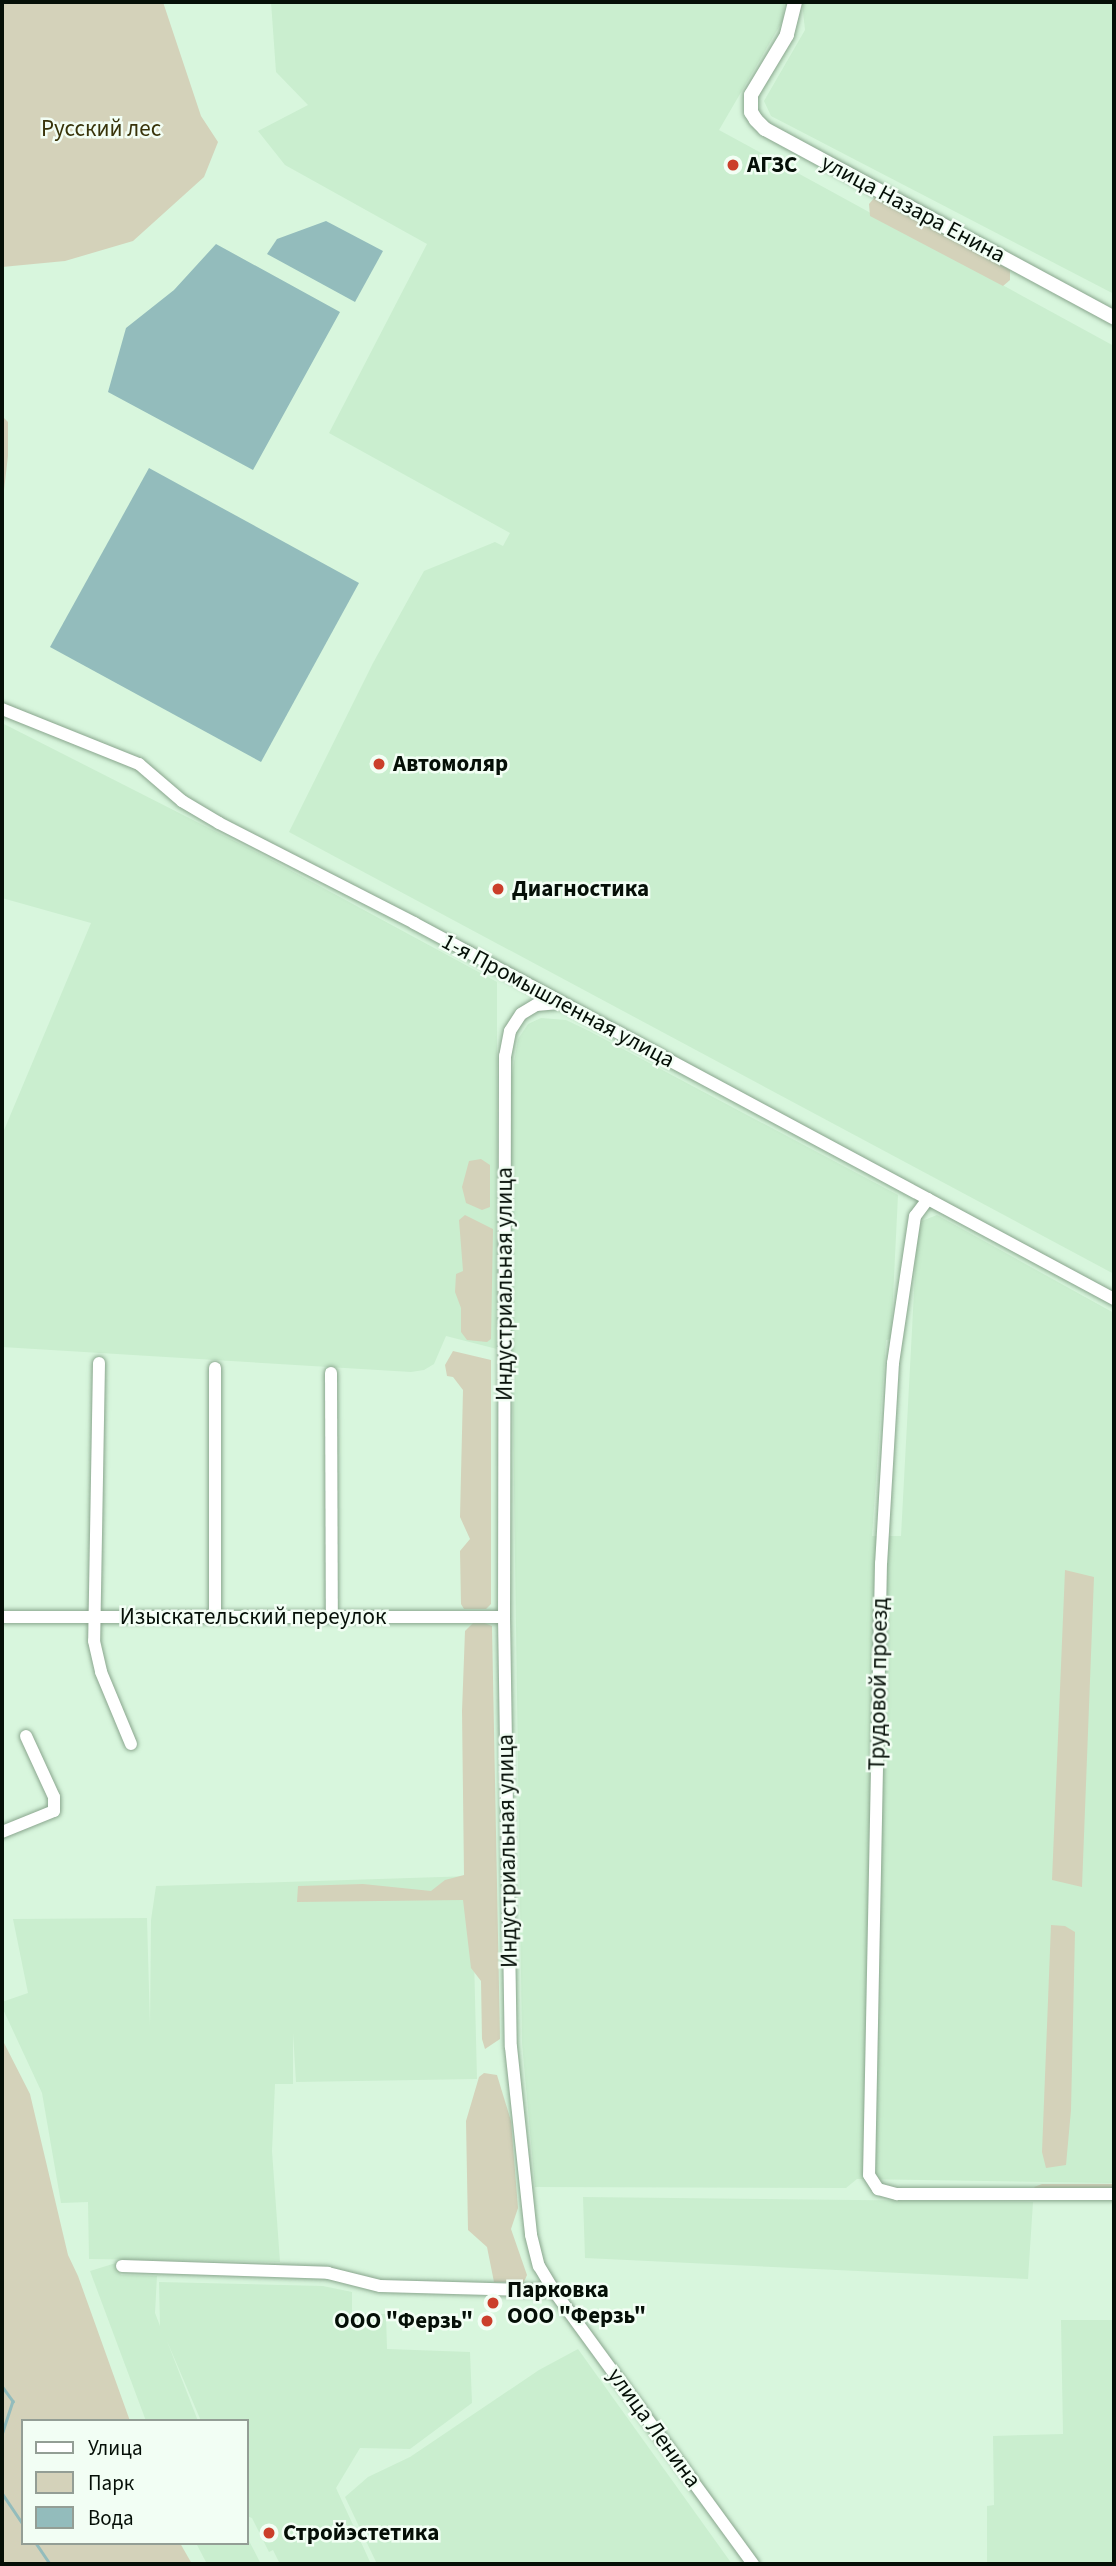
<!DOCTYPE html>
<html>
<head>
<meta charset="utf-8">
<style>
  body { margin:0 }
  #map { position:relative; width:1116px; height:2566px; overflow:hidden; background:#d8f6dd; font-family:"Source Sans 3",sans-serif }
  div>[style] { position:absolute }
  .built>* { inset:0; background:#caeecf }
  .green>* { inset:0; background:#d4d2ba }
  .water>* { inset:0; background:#93bcbc }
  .stream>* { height:2.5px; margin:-1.25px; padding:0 1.25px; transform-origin:1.25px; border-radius:1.25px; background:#93bcbc }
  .roads { filter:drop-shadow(0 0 2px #89a58d) drop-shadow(0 0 2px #89a58d) }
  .minor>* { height:12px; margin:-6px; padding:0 6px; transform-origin:6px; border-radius:6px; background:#fff }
  .major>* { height:14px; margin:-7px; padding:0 7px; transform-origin:7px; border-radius:7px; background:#fff }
  .dots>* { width:19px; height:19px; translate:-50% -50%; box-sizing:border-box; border:4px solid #f2fef4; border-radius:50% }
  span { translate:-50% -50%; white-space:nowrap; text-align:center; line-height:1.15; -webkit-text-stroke:5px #f2fef4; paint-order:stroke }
  .park-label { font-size:23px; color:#383309 }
  .poi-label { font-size:23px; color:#050f07; font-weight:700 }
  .left { translate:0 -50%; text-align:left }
  .right { translate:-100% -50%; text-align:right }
  .street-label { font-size:23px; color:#050f07 }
  .frame { position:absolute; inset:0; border:4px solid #050f07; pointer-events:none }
  .legend { position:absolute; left:21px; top:2419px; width:228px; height:126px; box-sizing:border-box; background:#f2fef4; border:2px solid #939e95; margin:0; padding:9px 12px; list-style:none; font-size:21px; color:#050f07 }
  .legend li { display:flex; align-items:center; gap:14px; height:35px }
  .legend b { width:35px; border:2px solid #939e95 }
</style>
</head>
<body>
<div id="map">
  <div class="built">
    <div style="clip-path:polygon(271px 2px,784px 2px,783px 20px,719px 130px,1114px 346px,1114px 1274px,289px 832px,373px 663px,424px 571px,495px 542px,503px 546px,510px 533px,329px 433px,427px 244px,285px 165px,258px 131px,308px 105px,276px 72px)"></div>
    <div style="clip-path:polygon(802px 2px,1114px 2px,1114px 294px,771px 116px,764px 101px,805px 30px)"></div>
    <div style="clip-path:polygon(2px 723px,266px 857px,497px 982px,497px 1349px,446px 1336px,434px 1364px,424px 1370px,411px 1372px,2px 1347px,2px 1135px,91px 923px,2px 898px)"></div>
    <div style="clip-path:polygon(541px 1018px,566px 1020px,589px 1031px,898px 1195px,891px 1339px,886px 1340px,872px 1536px,901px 1536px,917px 1236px,922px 1221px,937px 1215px,1114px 1313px,1114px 2183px,857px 2179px,846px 2188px,535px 2187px,522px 2043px,509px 1144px,511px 1080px,518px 1039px,528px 1024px)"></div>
    <div style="clip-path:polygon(472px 1876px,477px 2079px,296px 2082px,293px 2033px,293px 2084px,275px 2084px,272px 2151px,280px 2262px,89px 2259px,88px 2202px,61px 2203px,42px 2093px,2px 2007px,2px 2002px,28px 1993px,13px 1919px,147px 1918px,150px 2026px,151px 1920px,156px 1886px)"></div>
    <div style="clip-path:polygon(583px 2197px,1033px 2202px,1028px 2279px,585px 2258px)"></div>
    <div style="clip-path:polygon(116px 2263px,121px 2275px,157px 2276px,155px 2313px,160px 2326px,159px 2282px,323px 2286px,352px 2292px,352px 2313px,386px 2314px,387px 2349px,470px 2352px,472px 2403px,410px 2449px,360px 2448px,336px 2488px,371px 2564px,280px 2564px,273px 2550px,269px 2552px,252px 2518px,247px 2516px,247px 2421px,201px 2421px,167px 2341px,198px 2421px,146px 2421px,90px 2271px)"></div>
    <div style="clip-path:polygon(1061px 2320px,1114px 2320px,1114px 2564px,987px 2564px,987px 2506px,994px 2505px,993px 2436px,1063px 2434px)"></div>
    <div style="clip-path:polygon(578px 2349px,732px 2564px,377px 2564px,345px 2497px,368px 2477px,410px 2457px,539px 2370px)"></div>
    <div style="clip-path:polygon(247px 2537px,261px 2564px,207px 2564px,196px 2543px,247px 2543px)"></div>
  </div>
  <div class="green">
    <div style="clip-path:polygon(2px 2px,163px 2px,201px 116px,218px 142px,204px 177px,133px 241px,65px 261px,2px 267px)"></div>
    <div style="clip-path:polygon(875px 197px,1010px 270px,1010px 280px,1003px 286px,870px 216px,869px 204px)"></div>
    <div style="clip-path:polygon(2px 416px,8px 422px,8px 456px,2px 507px)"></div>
    <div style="clip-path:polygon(481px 1159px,490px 1165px,490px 1207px,482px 1210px,466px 1203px,462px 1187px,469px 1161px)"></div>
    <div style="clip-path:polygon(465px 1215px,493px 1229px,491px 1339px,487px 1342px,467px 1340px,461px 1332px,461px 1308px,455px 1292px,456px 1274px,463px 1271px,459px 1220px)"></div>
    <div style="clip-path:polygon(453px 1351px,491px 1360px,491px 1604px,486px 1609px,464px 1609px,461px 1604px,460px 1551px,470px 1539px,460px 1517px,463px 1390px,453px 1377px,447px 1376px,445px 1365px)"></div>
    <div style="clip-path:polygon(1065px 1570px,1094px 1577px,1082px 1887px,1052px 1880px)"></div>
    <div style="clip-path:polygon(482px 1622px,492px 1626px,500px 2039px,485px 2049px,482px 2039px,481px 1981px,471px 1968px,463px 1900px,297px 1902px,298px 1886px,363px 1884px,431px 1891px,445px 1880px,464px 1875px,462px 1711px,465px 1631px,473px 1623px)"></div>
    <div style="clip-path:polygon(1051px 1925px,1065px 1926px,1075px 1932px,1071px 2110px,1066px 2165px,1046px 2168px,1042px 2152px)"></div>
    <div style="clip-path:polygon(2px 2039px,30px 2094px,68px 2255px,78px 2276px,130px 2421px,23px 2421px,23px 2543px,180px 2543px,192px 2564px,2px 2564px)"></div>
    <div style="clip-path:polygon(484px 2073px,497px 2075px,511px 2121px,518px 2208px,511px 2229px,527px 2275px,524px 2282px,494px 2282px,487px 2247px,468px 2230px,466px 2121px,479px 2077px)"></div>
    <div style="clip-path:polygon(1042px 2184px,1114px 2184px,1114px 2190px,1038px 2191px,1034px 2187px)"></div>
  </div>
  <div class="water">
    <div style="clip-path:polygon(326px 221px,383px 251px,355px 302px,267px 254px,277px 239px)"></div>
    <div style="clip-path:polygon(216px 244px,340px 312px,253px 470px,108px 392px,126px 328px,174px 290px)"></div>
    <div style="clip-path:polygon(149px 468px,359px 583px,261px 762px,50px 647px)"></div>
  </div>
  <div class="stream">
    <div style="left:2px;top:2386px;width:19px;rotate:54deg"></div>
    <div style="left:13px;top:2401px;width:35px;rotate:108deg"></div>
    <div style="left:2px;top:2493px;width:37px;rotate:56deg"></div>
    <div style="left:36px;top:2543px;width:25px;rotate:56deg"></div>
  </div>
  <div class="roads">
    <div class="minor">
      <div style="left:2px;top:709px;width:148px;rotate:21.9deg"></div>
      <div style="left:139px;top:764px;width:57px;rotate:40.7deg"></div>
      <div style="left:182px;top:801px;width:43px;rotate:30.7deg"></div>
      <div style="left:219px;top:823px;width:219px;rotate:27.1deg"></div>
      <div style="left:414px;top:923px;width:795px;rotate:28.24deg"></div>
      <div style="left:559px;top:1003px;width:23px;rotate:175deg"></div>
      <div style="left:536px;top:1005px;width:17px;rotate:149deg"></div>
      <div style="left:521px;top:1014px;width:20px;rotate:123deg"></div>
      <div style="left:510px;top:1031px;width:25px;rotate:101deg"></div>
      <div style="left:505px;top:1056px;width:561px;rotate:90.1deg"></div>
      <div style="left:504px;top:1617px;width:430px;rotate:89.1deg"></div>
      <div style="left:511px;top:2047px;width:189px;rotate:83.9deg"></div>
      <div style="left:531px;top:2235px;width:32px;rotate:76deg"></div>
      <div style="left:539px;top:2266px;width:29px;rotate:59deg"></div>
      <div style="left:554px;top:2291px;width:338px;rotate:53.9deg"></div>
      <div style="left:928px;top:1199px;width:21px;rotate:127deg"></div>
      <div style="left:915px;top:1216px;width:149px;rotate:98.5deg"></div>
      <div style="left:893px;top:1363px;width:200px;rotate:93.4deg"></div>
      <div style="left:881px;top:1563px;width:612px;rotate:91.12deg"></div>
      <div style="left:869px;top:2175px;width:17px;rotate:57deg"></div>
      <div style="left:878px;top:2189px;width:20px;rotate:15deg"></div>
      <div style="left:897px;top:2194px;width:217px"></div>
      <div style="left:99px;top:1363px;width:278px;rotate:91deg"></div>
      <div style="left:94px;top:1641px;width:32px;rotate:77deg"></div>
      <div style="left:101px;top:1672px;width:78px;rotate:67.4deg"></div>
      <div style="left:331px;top:1373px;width:244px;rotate:89.8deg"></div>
      <div style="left:2px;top:1617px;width:502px"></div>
      <div style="left:215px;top:1617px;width:249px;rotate:-90deg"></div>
      <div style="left:2px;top:1832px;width:56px;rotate:-22deg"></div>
      <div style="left:54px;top:1811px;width:14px;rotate:-90deg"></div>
      <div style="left:54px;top:1797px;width:67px;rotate:-114.7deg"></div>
      <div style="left:122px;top:2266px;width:206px;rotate:1.9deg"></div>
      <div style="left:328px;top:2273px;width:54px;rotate:14deg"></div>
      <div style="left:380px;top:2286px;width:174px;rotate:1.6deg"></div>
    </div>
    <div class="major">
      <div style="left:795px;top:2px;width:34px;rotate:104deg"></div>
      <div style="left:787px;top:35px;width:70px;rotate:121deg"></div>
      <div style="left:751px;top:95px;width:17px;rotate:90deg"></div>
      <div style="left:751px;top:112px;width:9px;rotate:58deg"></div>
      <div style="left:756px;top:120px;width:13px;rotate:45deg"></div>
      <div style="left:765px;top:129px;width:397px;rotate:28.4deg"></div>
    </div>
  </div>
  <div class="dots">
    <div style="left:733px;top:165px;background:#cb3f2b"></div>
    <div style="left:379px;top:764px;background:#cb3f2b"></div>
    <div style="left:498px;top:889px;background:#cb3f2b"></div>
    <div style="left:493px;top:2303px;background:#cb3f2b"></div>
    <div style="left:487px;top:2321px;background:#cb3f2b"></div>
    <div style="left:269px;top:2533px;background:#cb3f2b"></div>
  </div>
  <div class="park-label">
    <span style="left:101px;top:129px">Русский лес</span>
  </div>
  <div class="poi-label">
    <span class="left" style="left:747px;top:165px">АГЗС</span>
    <span class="left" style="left:393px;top:764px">Автомоляр</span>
    <span class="left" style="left:512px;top:889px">Диагностика</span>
    <span class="left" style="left:507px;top:2303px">Парковка<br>ООО "Ферзь"</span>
    <span class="right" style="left:473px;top:2321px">ООО "Ферзь"</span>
    <span class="left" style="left:283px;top:2533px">Стройэстетика</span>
  </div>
  <div class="street-label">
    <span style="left:913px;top:209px;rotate:28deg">улица Назара Енина</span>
    <span style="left:558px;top:1001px;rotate:28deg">1-я Промышленная улица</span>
    <span style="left:505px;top:1284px;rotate:-90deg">Индустриальная улица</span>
    <span style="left:253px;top:1617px">Изыскательский переулок</span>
    <span style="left:879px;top:1684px;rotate:-89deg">Трудовой проезд</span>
    <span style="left:508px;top:1851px;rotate:-91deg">Индустриальная улица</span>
    <span style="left:654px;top:2428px;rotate:54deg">улица Ленина</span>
  </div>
  <div class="frame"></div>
  <ul class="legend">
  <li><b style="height:9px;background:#fff"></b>Улица</li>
  <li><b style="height:19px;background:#d4d2ba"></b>Парк</li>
  <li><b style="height:19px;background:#93bcbc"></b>Вода</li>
  </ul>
</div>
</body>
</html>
